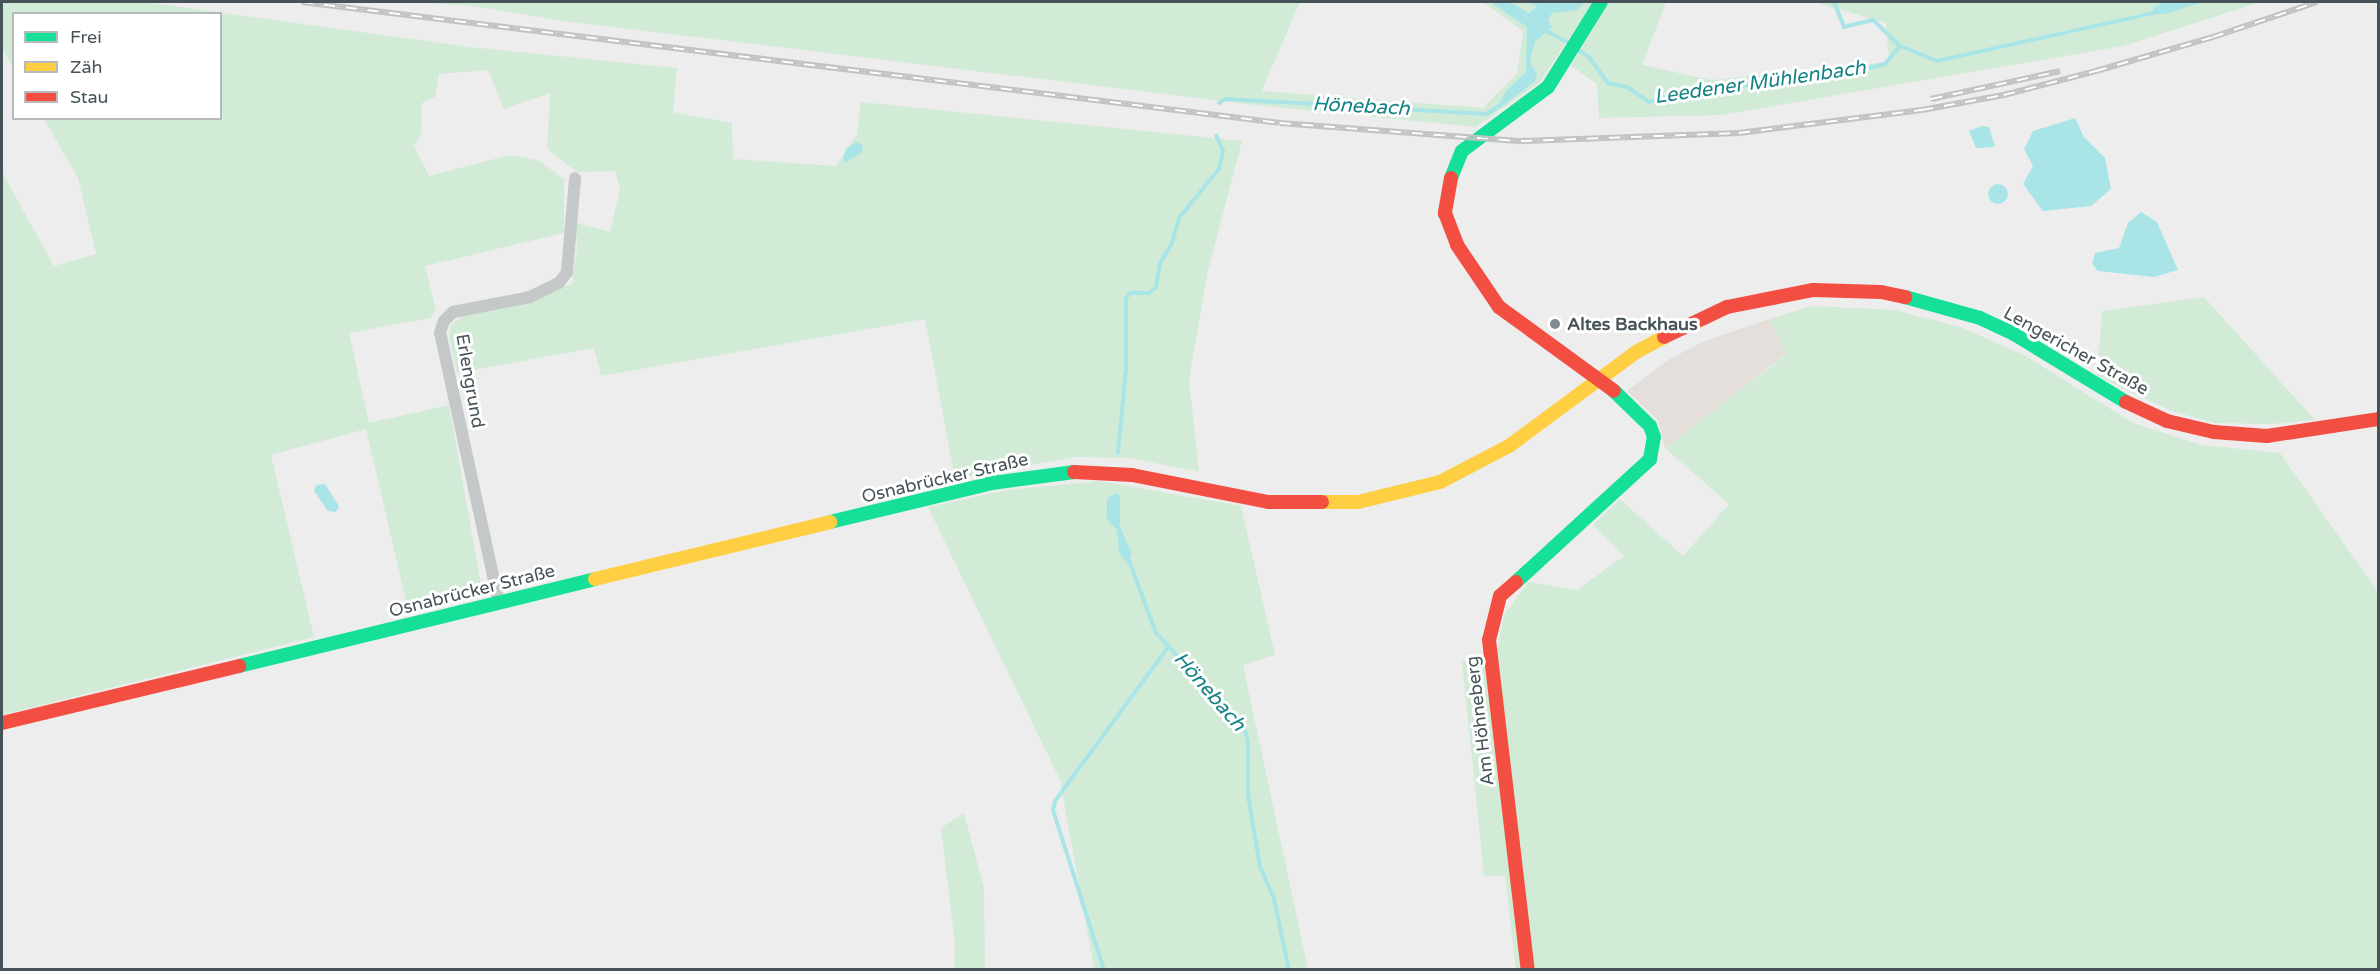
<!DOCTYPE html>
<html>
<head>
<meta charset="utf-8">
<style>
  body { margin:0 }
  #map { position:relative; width:2380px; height:971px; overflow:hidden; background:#eeeded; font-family:"Varela Round",sans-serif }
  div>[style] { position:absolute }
  .commercial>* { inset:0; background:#e4dfda }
  .green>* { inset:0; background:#d2ebd7 }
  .water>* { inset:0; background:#a9e5e7 }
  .round { border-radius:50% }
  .stream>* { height:4px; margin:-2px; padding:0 2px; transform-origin:2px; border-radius:2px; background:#a9e5e7 }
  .street>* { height:12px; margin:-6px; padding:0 6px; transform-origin:6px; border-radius:6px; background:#c4c8c9 }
  .fast>* { height:14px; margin:-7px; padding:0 7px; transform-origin:7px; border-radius:7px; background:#16e098 }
  .slow>* { height:14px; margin:-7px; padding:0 7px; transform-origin:7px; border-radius:7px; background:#ffcf43 }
  .jam>* { height:14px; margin:-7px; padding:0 7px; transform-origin:7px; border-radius:7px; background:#f24e42 }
  .rail>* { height:6px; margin-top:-3px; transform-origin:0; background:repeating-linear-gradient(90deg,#fff 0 11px,#c0c2c4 0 22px); box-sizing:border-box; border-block:2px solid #c0c2c4 }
  .dots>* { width:16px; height:16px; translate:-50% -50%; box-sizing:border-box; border:3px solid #fff; border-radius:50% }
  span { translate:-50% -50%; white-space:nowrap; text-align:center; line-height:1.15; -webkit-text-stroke:6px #fff; paint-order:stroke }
  .poi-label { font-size:18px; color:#465358; font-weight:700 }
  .left { translate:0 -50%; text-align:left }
  .street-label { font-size:18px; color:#465358 }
  .water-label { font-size:20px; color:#158385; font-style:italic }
  .frame { position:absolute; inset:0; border:3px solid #465358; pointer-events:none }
  .legend { position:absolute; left:12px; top:12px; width:210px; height:108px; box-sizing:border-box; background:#fff; border:2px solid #b5babc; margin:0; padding:8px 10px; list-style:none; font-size:18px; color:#465358 }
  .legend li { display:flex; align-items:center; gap:12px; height:30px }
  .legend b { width:30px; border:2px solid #b5babc }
</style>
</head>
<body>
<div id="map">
  <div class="commercial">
    <div style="clip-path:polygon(1769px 319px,1787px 353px,1665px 448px,1658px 420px,1627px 391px,1670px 359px,1702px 342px)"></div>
  </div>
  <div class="green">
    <div style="clip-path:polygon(2px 2px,144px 2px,470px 47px,677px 68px,673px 112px,732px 123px,733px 159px,836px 166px,857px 134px,861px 102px,1242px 141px,1208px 271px,1189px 379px,1199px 472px,1129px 458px,1074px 457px,955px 479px,925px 319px,601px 376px,594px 348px,457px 373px,449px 337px,451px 325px,463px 316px,572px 284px,577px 249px,576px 223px,610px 232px,620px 189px,615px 171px,577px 172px,547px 149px,550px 93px,504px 109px,488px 70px,439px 74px,435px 97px,422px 103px,421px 134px,414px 146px,429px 176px,510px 155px,538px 160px,564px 179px,564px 233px,425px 266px,436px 310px,431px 318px,349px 333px,369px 423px,449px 405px,481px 585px,475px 598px,409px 614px,366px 429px,271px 455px,314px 637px,2px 715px,2px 172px,54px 266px,96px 254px,78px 178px,44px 119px,220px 118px,220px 14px,14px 14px,13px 68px,2px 48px)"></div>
    <div style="clip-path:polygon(411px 2px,1300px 2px,1262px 91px,1483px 108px,1517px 74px,1523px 31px,1483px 2px,1593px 2px,1540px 82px,1476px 127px,1256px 105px,563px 21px,473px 6px)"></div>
    <div style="clip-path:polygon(1607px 2px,1666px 2px,1642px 65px,1711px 80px,1889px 62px,1886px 23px,1815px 2px,2261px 2px,2123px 46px,1722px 115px,1599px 118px,1597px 84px,1571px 66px)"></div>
    <div style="clip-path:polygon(2204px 297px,2315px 420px,2271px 424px,2215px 423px,2171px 411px,2097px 376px,2102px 311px)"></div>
    <div style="clip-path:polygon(1812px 306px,1895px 310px,1960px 327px,2024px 355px,2133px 423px,2202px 445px,2280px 453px,2378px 592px,2378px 969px,1516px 969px,1505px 876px,1484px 876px,1462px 662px,1481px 658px,1498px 647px,1504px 615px,1528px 582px,1577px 590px,1624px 556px,1593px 525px,1620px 499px,1683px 556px,1729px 504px,1665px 448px,1787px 354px,1769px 319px)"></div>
    <div style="clip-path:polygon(1100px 481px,1241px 506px,1275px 655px,1243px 665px,1308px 969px,1094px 969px,1060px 780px,928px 507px,1006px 490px)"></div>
    <div style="clip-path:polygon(964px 813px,984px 888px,985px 969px,954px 969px,955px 945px,941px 828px)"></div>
  </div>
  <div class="water">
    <div style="clip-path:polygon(1490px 2px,1510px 2px,1529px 13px,1537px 7px,1529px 2px,1585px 2px,1577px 10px,1552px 13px,1548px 20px,1552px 27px,1535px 42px,1532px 53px,1530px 63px,1537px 74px,1535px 81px,1504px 105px,1500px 102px,1505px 92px,1526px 72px,1527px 27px)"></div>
    <div style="clip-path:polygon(2167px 2px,2203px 2px,2165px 14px,2150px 15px,2155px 6px)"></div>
    <div style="clip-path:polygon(2075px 118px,2084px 137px,2105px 158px,2111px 189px,2091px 206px,2043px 211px,2023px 184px,2033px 166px,2024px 149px,2033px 131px)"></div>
    <div style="clip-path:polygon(1982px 126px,1989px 127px,1995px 147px,1976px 148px,1969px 131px)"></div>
    <div style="clip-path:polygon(857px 142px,863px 146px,862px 152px,846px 163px,843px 158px,846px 149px)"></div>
    <div class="round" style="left:1988px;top:184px;width:20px;height:20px"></div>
    <div style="clip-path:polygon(2141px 212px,2157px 222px,2178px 270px,2154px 277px,2098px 271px,2092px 264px,2095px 253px,2119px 248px,2128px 223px)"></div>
    <div style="clip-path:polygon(325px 484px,339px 506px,336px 512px,328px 511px,314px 491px,316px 485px)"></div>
    <div style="clip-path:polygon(1116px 493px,1120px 496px,1120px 527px,1132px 553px,1127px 564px,1119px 553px,1117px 530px,1107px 519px,1107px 498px)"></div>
  </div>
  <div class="stream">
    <div style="left:1834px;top:2px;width:27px;rotate:68deg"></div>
    <div style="left:1844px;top:27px;width:30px;rotate:-14deg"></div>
    <div style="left:1873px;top:20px;width:37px;rotate:44deg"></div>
    <div style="left:1545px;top:30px;width:29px;rotate:29deg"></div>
    <div style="left:1578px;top:50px;width:13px;rotate:32deg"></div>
    <div style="left:1589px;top:57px;width:32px;rotate:54deg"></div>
    <div style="left:1608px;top:83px;width:19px;rotate:12deg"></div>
    <div style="left:1627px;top:87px;width:27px;rotate:34deg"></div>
    <div style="left:1649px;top:102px;width:50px;rotate:-15.2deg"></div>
    <div style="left:1697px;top:89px;width:38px"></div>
    <div style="left:1735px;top:89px;width:29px;rotate:-20deg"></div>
    <div style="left:1762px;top:79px;width:95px;rotate:-4.8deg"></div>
    <div style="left:1857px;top:71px;width:29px;rotate:-14deg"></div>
    <div style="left:1885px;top:64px;width:23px;rotate:-50deg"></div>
    <div style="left:1900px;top:46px;width:40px;rotate:22deg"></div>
    <div style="left:1937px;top:61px;width:221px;rotate:-12.5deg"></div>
    <div style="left:1219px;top:103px;width:8px;rotate:-30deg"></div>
    <div style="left:1226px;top:99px;width:261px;rotate:3.3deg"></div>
    <div style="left:1487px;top:114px;width:18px;rotate:-34deg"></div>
    <div style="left:1118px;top:453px;width:84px;rotate:-84.6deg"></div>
    <div style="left:1126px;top:369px;width:71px;rotate:-90deg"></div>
    <div style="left:1126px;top:298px;width:6px;rotate:-51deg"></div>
    <div style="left:1130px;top:293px;width:19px"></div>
    <div style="left:1149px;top:293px;width:9px;rotate:-41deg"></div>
    <div style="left:1156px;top:287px;width:24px;rotate:-81deg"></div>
    <div style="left:1160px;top:263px;width:23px;rotate:-59deg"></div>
    <div style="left:1172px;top:243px;width:26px;rotate:-74deg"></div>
    <div style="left:1179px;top:218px;width:63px;rotate:-50.8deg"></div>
    <div style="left:1219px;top:169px;width:18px;rotate:-77deg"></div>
    <div style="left:1223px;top:151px;width:17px;rotate:-114deg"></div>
    <div style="left:1128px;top:558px;width:80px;rotate:69.5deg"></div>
    <div style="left:1156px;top:633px;width:129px;rotate:46.9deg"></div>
    <div style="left:1244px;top:727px;width:15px;rotate:74deg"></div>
    <div style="left:1248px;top:741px;width:54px;rotate:90deg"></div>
    <div style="left:1248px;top:795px;width:73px;rotate:80.5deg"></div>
    <div style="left:1260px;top:867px;width:35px;rotate:66deg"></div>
    <div style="left:1274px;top:899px;width:73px;rotate:78.1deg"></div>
    <div style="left:1104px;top:970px;width:168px;rotate:-107.7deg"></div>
    <div style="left:1053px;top:810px;width:9px;rotate:-77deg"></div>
    <div style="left:1055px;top:801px;width:191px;rotate:-53.7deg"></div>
  </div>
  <div class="street">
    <div style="left:499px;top:603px;width:276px;rotate:-102.3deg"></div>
    <div style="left:440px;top:333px;width:13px;rotate:-72deg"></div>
    <div style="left:444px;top:321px;width:13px;rotate:-45deg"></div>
    <div style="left:453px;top:312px;width:78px;rotate:-11deg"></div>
    <div style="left:530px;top:297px;width:32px;rotate:-26deg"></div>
    <div style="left:559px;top:283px;width:14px;rotate:-54deg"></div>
    <div style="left:567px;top:272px;width:94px;rotate:-85.1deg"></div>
  </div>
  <div class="fast">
    <div style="left:1451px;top:178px;width:29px;rotate:-68deg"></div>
    <div style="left:1462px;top:151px;width:107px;rotate:-36.7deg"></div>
    <div style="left:1548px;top:87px;width:100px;rotate:-58.1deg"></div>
    <div style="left:1905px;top:297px;width:78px;rotate:15.6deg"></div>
    <div style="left:1980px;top:318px;width:38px;rotate:25deg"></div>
    <div style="left:2014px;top:334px;width:131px;rotate:31.3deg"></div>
    <div style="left:830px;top:522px;width:167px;rotate:-13.5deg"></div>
    <div style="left:992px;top:483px;width:83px;rotate:-7.6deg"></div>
    <div style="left:1516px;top:582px;width:182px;rotate:-42.5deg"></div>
    <div style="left:1650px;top:459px;width:22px;rotate:-80deg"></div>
    <div style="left:1654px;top:437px;width:12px;rotate:-110deg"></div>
    <div style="left:1650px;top:426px;width:50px;rotate:-135.8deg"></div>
    <div style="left:239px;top:666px;width:366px;rotate:-13.7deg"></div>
  </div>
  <div class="slow">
    <div style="left:1322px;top:502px;width:36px"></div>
    <div style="left:1358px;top:502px;width:84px;rotate:-13.7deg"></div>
    <div style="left:1440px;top:482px;width:78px;rotate:-27.6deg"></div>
    <div style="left:1509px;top:446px;width:158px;rotate:-36.5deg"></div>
    <div style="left:1636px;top:352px;width:32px;rotate:-28deg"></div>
    <div style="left:595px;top:579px;width:242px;rotate:-13.6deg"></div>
  </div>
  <div class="jam">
    <div style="left:1451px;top:178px;width:36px;rotate:100deg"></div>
    <div style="left:1445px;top:213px;width:34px;rotate:69deg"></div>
    <div style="left:1457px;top:245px;width:75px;rotate:55.9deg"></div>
    <div style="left:1499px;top:307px;width:142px;rotate:36.1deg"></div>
    <div style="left:1664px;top:337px;width:70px;rotate:-25.5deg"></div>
    <div style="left:1727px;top:307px;width:88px;rotate:-11.2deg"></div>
    <div style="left:1813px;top:290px;width:68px;rotate:1.7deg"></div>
    <div style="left:1881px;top:292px;width:25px;rotate:12deg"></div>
    <div style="left:2126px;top:402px;width:45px;rotate:24.9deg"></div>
    <div style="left:2167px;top:421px;width:48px;rotate:13.2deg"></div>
    <div style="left:2214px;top:432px;width:53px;rotate:4.3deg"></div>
    <div style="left:2267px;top:436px;width:112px;rotate:-8.7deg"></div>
    <div style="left:1074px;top:472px;width:58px;rotate:3deg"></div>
    <div style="left:1132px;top:475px;width:139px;rotate:11.2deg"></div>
    <div style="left:1268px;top:502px;width:54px"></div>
    <div style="left:1516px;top:582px;width:21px;rotate:139deg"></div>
    <div style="left:1500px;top:596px;width:45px;rotate:104deg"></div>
    <div style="left:1489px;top:640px;width:332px;rotate:83.3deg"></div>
    <div style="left:2px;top:723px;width:244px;rotate:-13.5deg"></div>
  </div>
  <div class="rail">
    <div style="left:302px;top:2px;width:985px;rotate:7.05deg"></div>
    <div style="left:1280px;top:123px;width:242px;rotate:4.3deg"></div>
    <div style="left:1521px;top:141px;width:218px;rotate:-2.1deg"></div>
    <div style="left:1739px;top:133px;width:184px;rotate:-7.2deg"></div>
    <div style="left:1922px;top:110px;width:83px;rotate:-10.4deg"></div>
    <div style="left:2004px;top:95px;width:95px;rotate:-14.6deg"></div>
    <div style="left:2096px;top:71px;width:122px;rotate:-16.2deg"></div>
    <div style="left:2213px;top:37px;width:110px;rotate:-18.6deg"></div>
    <div style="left:1931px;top:99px;width:132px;rotate:-12.2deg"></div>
  </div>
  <div class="dots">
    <div style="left:1555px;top:324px;background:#81898c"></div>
  </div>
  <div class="poi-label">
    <span class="left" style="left:1567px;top:324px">Altes Backhaus</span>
  </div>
  <div class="street-label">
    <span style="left:2076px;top:351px;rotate:29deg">Lengericher Straße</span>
    <span style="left:470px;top:381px;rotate:80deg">Erlengrund</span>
    <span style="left:945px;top:478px;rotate:-13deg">Osnabrücker Straße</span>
    <span style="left:472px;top:591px;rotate:-14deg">Osnabrücker Straße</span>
    <span style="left:1480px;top:721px;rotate:-97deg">Am Höhneberg</span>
  </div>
  <div class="water-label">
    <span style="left:1760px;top:83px;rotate:-8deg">Leedener Mühlenbach</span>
    <span style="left:1361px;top:107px;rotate:3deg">Hönebach</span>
    <span style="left:1209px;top:692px;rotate:49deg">Hönebach</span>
  </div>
  <div class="frame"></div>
  <ul class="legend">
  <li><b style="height:8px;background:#16e098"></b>Frei</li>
  <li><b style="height:8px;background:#ffcf43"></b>Zäh</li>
  <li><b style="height:8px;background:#f24e42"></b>Stau</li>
  </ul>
</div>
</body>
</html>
